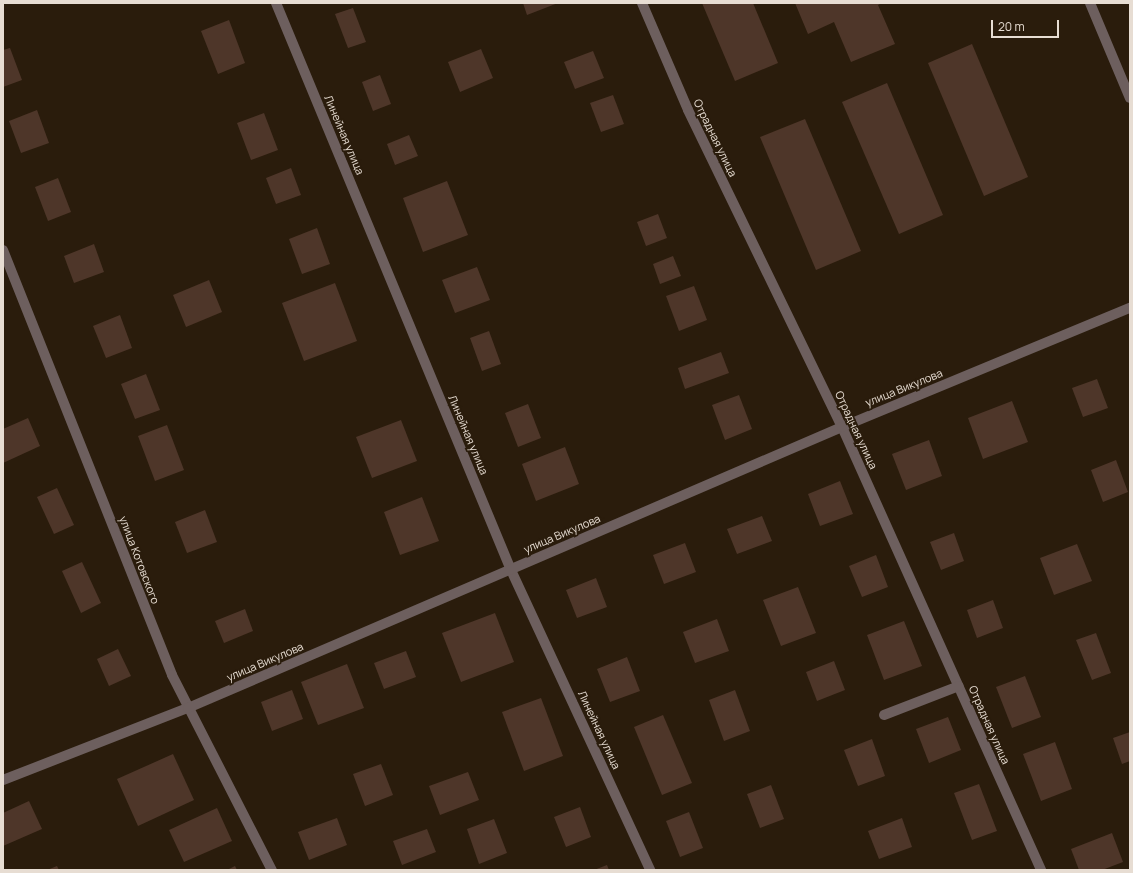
<!DOCTYPE html>
<html>
<head>
<meta charset="utf-8">
<style>
  body { margin:0 }
  #map { position:relative; width:1133px; height:873px; overflow:hidden; background:#2a1c0c; font-family:Manrope,sans-serif }
  div>[style] { position:absolute }
  .building>* { inset:0; background:#4e3629 }
  .minor>* { height:10px; margin:-5px; padding:0 5px; transform-origin:5px; border-radius:5px; background:#6d5f5e }
  span { translate:-50% -50%; white-space:nowrap; text-align:center; line-height:1.15; -webkit-text-stroke:3.5px #2a1c0c; paint-order:stroke }
  .street-label { font-size:11px; color:#e7ddd3 }
  .frame { position:absolute; inset:0; border:4px solid #e7ddd3; pointer-events:none }
  .scale { position:absolute; left:991px; top:20px; width:68px; height:18px; box-sizing:border-box; border:2px solid #e7ddd3; border-top:0; padding-left:5px; font-size:12px; line-height:14px; white-space:nowrap; color:#e7ddd3; -webkit-text-stroke:3px #2a1c0c; paint-order:stroke }
</style>
</head>
<body>
<div id="map">
  <div class="building">
    <div style="clip-path:polygon(523px 3px,558px 3px,527px 15px)"></div>
    <div style="clip-path:polygon(702px 3px,753px 3px,778px 63px,735px 81px)"></div>
    <div style="clip-path:polygon(795px 3px,882px 3px,878px 5px,895px 44px,851px 62px,834px 22px,808px 34px)"></div>
    <div style="clip-path:polygon(353px 8px,366px 42px,348px 48px,335px 14px)"></div>
    <div style="clip-path:polygon(229px 20px,245px 63px,218px 74px,201px 31px)"></div>
    <div style="clip-path:polygon(972px 44px,1028px 177px,984px 196px,928px 63px)"></div>
    <div style="clip-path:polygon(10px 48px,22px 80px,3px 87px,3px 50px)"></div>
    <div style="clip-path:polygon(481px 49px,493px 78px,460px 92px,448px 62px)"></div>
    <div style="clip-path:polygon(593px 51px,604px 78px,575px 89px,564px 62px)"></div>
    <div style="clip-path:polygon(380px 75px,391px 104px,373px 111px,362px 82px)"></div>
    <div style="clip-path:polygon(887px 83px,943px 215px,899px 234px,842px 102px)"></div>
    <div style="clip-path:polygon(613px 95px,624px 124px,601px 132px,590px 103px)"></div>
    <div style="clip-path:polygon(37px 110px,49px 143px,21px 153px,9px 121px)"></div>
    <div style="clip-path:polygon(264px 113px,278px 150px,251px 160px,237px 123px)"></div>
    <div style="clip-path:polygon(805px 119px,861px 251px,816px 270px,760px 137px)"></div>
    <div style="clip-path:polygon(409px 135px,418px 156px,395px 165px,387px 144px)"></div>
    <div style="clip-path:polygon(291px 168px,301px 195px,276px 204px,266px 178px)"></div>
    <div style="clip-path:polygon(58px 178px,71px 212px,48px 221px,35px 187px)"></div>
    <div style="clip-path:polygon(447px 181px,468px 235px,423px 252px,403px 198px)"></div>
    <div style="clip-path:polygon(658px 214px,667px 238px,646px 246px,637px 222px)"></div>
    <div style="clip-path:polygon(317px 228px,330px 264px,302px 274px,289px 239px)"></div>
    <div style="clip-path:polygon(94px 244px,104px 272px,74px 283px,64px 256px)"></div>
    <div style="clip-path:polygon(673px 256px,681px 276px,660px 284px,653px 264px)"></div>
    <div style="clip-path:polygon(477px 267px,490px 300px,455px 313px,442px 280px)"></div>
    <div style="clip-path:polygon(209px 280px,222px 312px,186px 327px,173px 295px)"></div>
    <div style="clip-path:polygon(335px 283px,357px 341px,304px 361px,282px 303px)"></div>
    <div style="clip-path:polygon(694px 286px,707px 320px,679px 331px,666px 296px)"></div>
    <div style="clip-path:polygon(120px 315px,132px 348px,106px 358px,93px 326px)"></div>
    <div style="clip-path:polygon(489px 331px,501px 364px,482px 371px,470px 338px)"></div>
    <div style="clip-path:polygon(721px 352px,729px 373px,685px 389px,678px 368px)"></div>
    <div style="clip-path:polygon(146px 374px,160px 410px,135px 419px,121px 384px)"></div>
    <div style="clip-path:polygon(1097px 379px,1108px 408px,1083px 417px,1072px 388px)"></div>
    <div style="clip-path:polygon(739px 395px,752px 429px,725px 440px,712px 405px)"></div>
    <div style="clip-path:polygon(1012px 401px,1028px 442px,983px 459px,968px 418px)"></div>
    <div style="clip-path:polygon(528px 404px,541px 438px,518px 447px,505px 413px)"></div>
    <div style="clip-path:polygon(28px 418px,40px 446px,3px 463px,3px 429px)"></div>
    <div style="clip-path:polygon(401px 420px,417px 461px,372px 478px,356px 437px)"></div>
    <div style="clip-path:polygon(167px 425px,184px 470px,155px 481px,138px 436px)"></div>
    <div style="clip-path:polygon(929px 440px,942px 476px,906px 490px,892px 454px)"></div>
    <div style="clip-path:polygon(565px 447px,579px 484px,536px 501px,522px 464px)"></div>
    <div style="clip-path:polygon(1116px 460px,1128px 492px,1103px 502px,1091px 470px)"></div>
    <div style="clip-path:polygon(840px 481px,853px 514px,820px 526px,808px 494px)"></div>
    <div style="clip-path:polygon(57px 488px,74px 525px,54px 534px,37px 497px)"></div>
    <div style="clip-path:polygon(422px 497px,439px 541px,400px 555px,384px 512px)"></div>
    <div style="clip-path:polygon(205px 510px,217px 542px,187px 553px,175px 522px)"></div>
    <div style="clip-path:polygon(762px 516px,772px 541px,737px 554px,727px 529px)"></div>
    <div style="clip-path:polygon(954px 533px,964px 561px,941px 570px,930px 542px)"></div>
    <div style="clip-path:polygon(685px 543px,696px 572px,664px 584px,653px 555px)"></div>
    <div style="clip-path:polygon(1077px 544px,1092px 581px,1054px 595px,1040px 558px)"></div>
    <div style="clip-path:polygon(876px 555px,888px 587px,862px 597px,849px 566px)"></div>
    <div style="clip-path:polygon(82px 562px,101px 603px,81px 613px,62px 571px)"></div>
    <div style="clip-path:polygon(596px 578px,607px 607px,577px 618px,566px 590px)"></div>
    <div style="clip-path:polygon(798px 587px,816px 633px,781px 646px,763px 600px)"></div>
    <div style="clip-path:polygon(993px 600px,1003px 628px,977px 638px,967px 610px)"></div>
    <div style="clip-path:polygon(245px 609px,253px 631px,224px 643px,215px 621px)"></div>
    <div style="clip-path:polygon(495px 613px,514px 662px,461px 682px,442px 633px)"></div>
    <div style="clip-path:polygon(717px 619px,729px 651px,695px 663px,683px 632px)"></div>
    <div style="clip-path:polygon(904px 621px,922px 666px,884px 680px,867px 635px)"></div>
    <div style="clip-path:polygon(1096px 633px,1111px 673px,1092px 680px,1076px 640px)"></div>
    <div style="clip-path:polygon(118px 649px,131px 676px,109px 686px,97px 659px)"></div>
    <div style="clip-path:polygon(406px 651px,416px 677px,384px 689px,374px 663px)"></div>
    <div style="clip-path:polygon(627px 657px,640px 691px,610px 702px,597px 669px)"></div>
    <div style="clip-path:polygon(834px 661px,845px 690px,817px 701px,806px 672px)"></div>
    <div style="clip-path:polygon(347px 664px,364px 708px,318px 725px,301px 682px)"></div>
    <div style="clip-path:polygon(1025px 676px,1041px 717px,1012px 728px,996px 687px)"></div>
    <div style="clip-path:polygon(292px 690px,303px 719px,272px 731px,261px 702px)"></div>
    <div style="clip-path:polygon(735px 690px,750px 731px,724px 741px,709px 700px)"></div>
    <div style="clip-path:polygon(541px 698px,563px 756px,524px 771px,502px 712px)"></div>
    <div style="clip-path:polygon(663px 715px,692px 783px,662px 795px,634px 727px)"></div>
    <div style="clip-path:polygon(948px 717px,961px 750px,929px 763px,916px 729px)"></div>
    <div style="clip-path:polygon(1130px 732px,1130px 761px,1122px 764px,1113px 738px)"></div>
    <div style="clip-path:polygon(872px 739px,885px 776px,858px 786px,844px 750px)"></div>
    <div style="clip-path:polygon(1055px 742px,1072px 789px,1041px 801px,1023px 754px)"></div>
    <div style="clip-path:polygon(173px 754px,194px 800px,138px 826px,117px 779px)"></div>
    <div style="clip-path:polygon(381px 764px,393px 795px,365px 806px,353px 774px)"></div>
    <div style="clip-path:polygon(468px 772px,479px 800px,440px 815px,429px 786px)"></div>
    <div style="clip-path:polygon(979px 784px,997px 831px,972px 840px,954px 793px)"></div>
    <div style="clip-path:polygon(771px 785px,784px 819px,760px 828px,747px 794px)"></div>
    <div style="clip-path:polygon(29px 801px,42px 829px,3px 846px,3px 813px)"></div>
    <div style="clip-path:polygon(580px 807px,591px 837px,566px 847px,554px 817px)"></div>
    <div style="clip-path:polygon(217px 808px,232px 841px,184px 862px,169px 830px)"></div>
    <div style="clip-path:polygon(689px 812px,703px 848px,680px 857px,666px 821px)"></div>
    <div style="clip-path:polygon(337px 818px,347px 845px,309px 860px,298px 832px)"></div>
    <div style="clip-path:polygon(902px 818px,912px 847px,879px 859px,868px 831px)"></div>
    <div style="clip-path:polygon(494px 819px,507px 853px,479px 864px,467px 829px)"></div>
    <div style="clip-path:polygon(427px 829px,436px 852px,402px 865px,393px 841px)"></div>
    <div style="clip-path:polygon(1112px 833px,1123px 862px,1102px 870px,1079px 870px,1071px 849px)"></div>
    <div style="clip-path:polygon(607px 865px,609px 870px,594px 870px)"></div>
    <div style="clip-path:polygon(57px 866px,59px 870px,47px 870px)"></div>
    <div style="clip-path:polygon(235px 866px,237px 870px,227px 870px)"></div>
  </div>
  <div class="minor">
    <div style="left:276px;top:3px;width:614px;rotate:67.49deg"></div>
    <div style="left:511px;top:570px;width:331px;rotate:65.1deg"></div>
    <div style="left:642px;top:3px;width:116px;rotate:66.7deg"></div>
    <div style="left:688px;top:110px;width:352px;rotate:64.1deg"></div>
    <div style="left:842px;top:427px;width:486px;rotate:65.8deg"></div>
    <div style="left:1090px;top:3px;width:103px;rotate:67.2deg"></div>
    <div style="left:3px;top:250px;width:457px;rotate:68.3deg"></div>
    <div style="left:172px;top:675px;width:219px;rotate:62.9deg"></div>
    <div style="left:884px;top:715px;width:80px;rotate:-21.1deg"></div>
    <div style="left:3px;top:780px;width:199px;rotate:-21.3deg"></div>
    <div style="left:188px;top:708px;width:712px;rotate:-23.25deg"></div>
    <div style="left:842px;top:427px;width:312px;rotate:-22.5deg"></div>
  </div>
  <div class="street-label">
    <span style="left:344px;top:135px;rotate:67deg">Линейная улица</span>
    <span style="left:715px;top:138px;rotate:64deg">Отрадная улица</span>
    <span style="left:904px;top:388px;rotate:-22deg">улица Викулова</span>
    <span style="left:856px;top:430px;rotate:65deg">Отрадная улица</span>
    <span style="left:468px;top:435px;rotate:67deg">Линейная улица</span>
    <span style="left:562px;top:534px;rotate:-23deg">улица Викулова</span>
    <span style="left:139px;top:560px;rotate:69deg">улица Котовского</span>
    <span style="left:265px;top:662px;rotate:-23deg">улица Викулова</span>
    <span style="left:989px;top:725px;rotate:66deg">Отрадная улица</span>
    <span style="left:599px;top:730px;rotate:65deg">Линейная улица</span>
  </div>
  <div class="frame"></div>
  <div class="scale">20 m</div>
</div>
</body>
</html>
